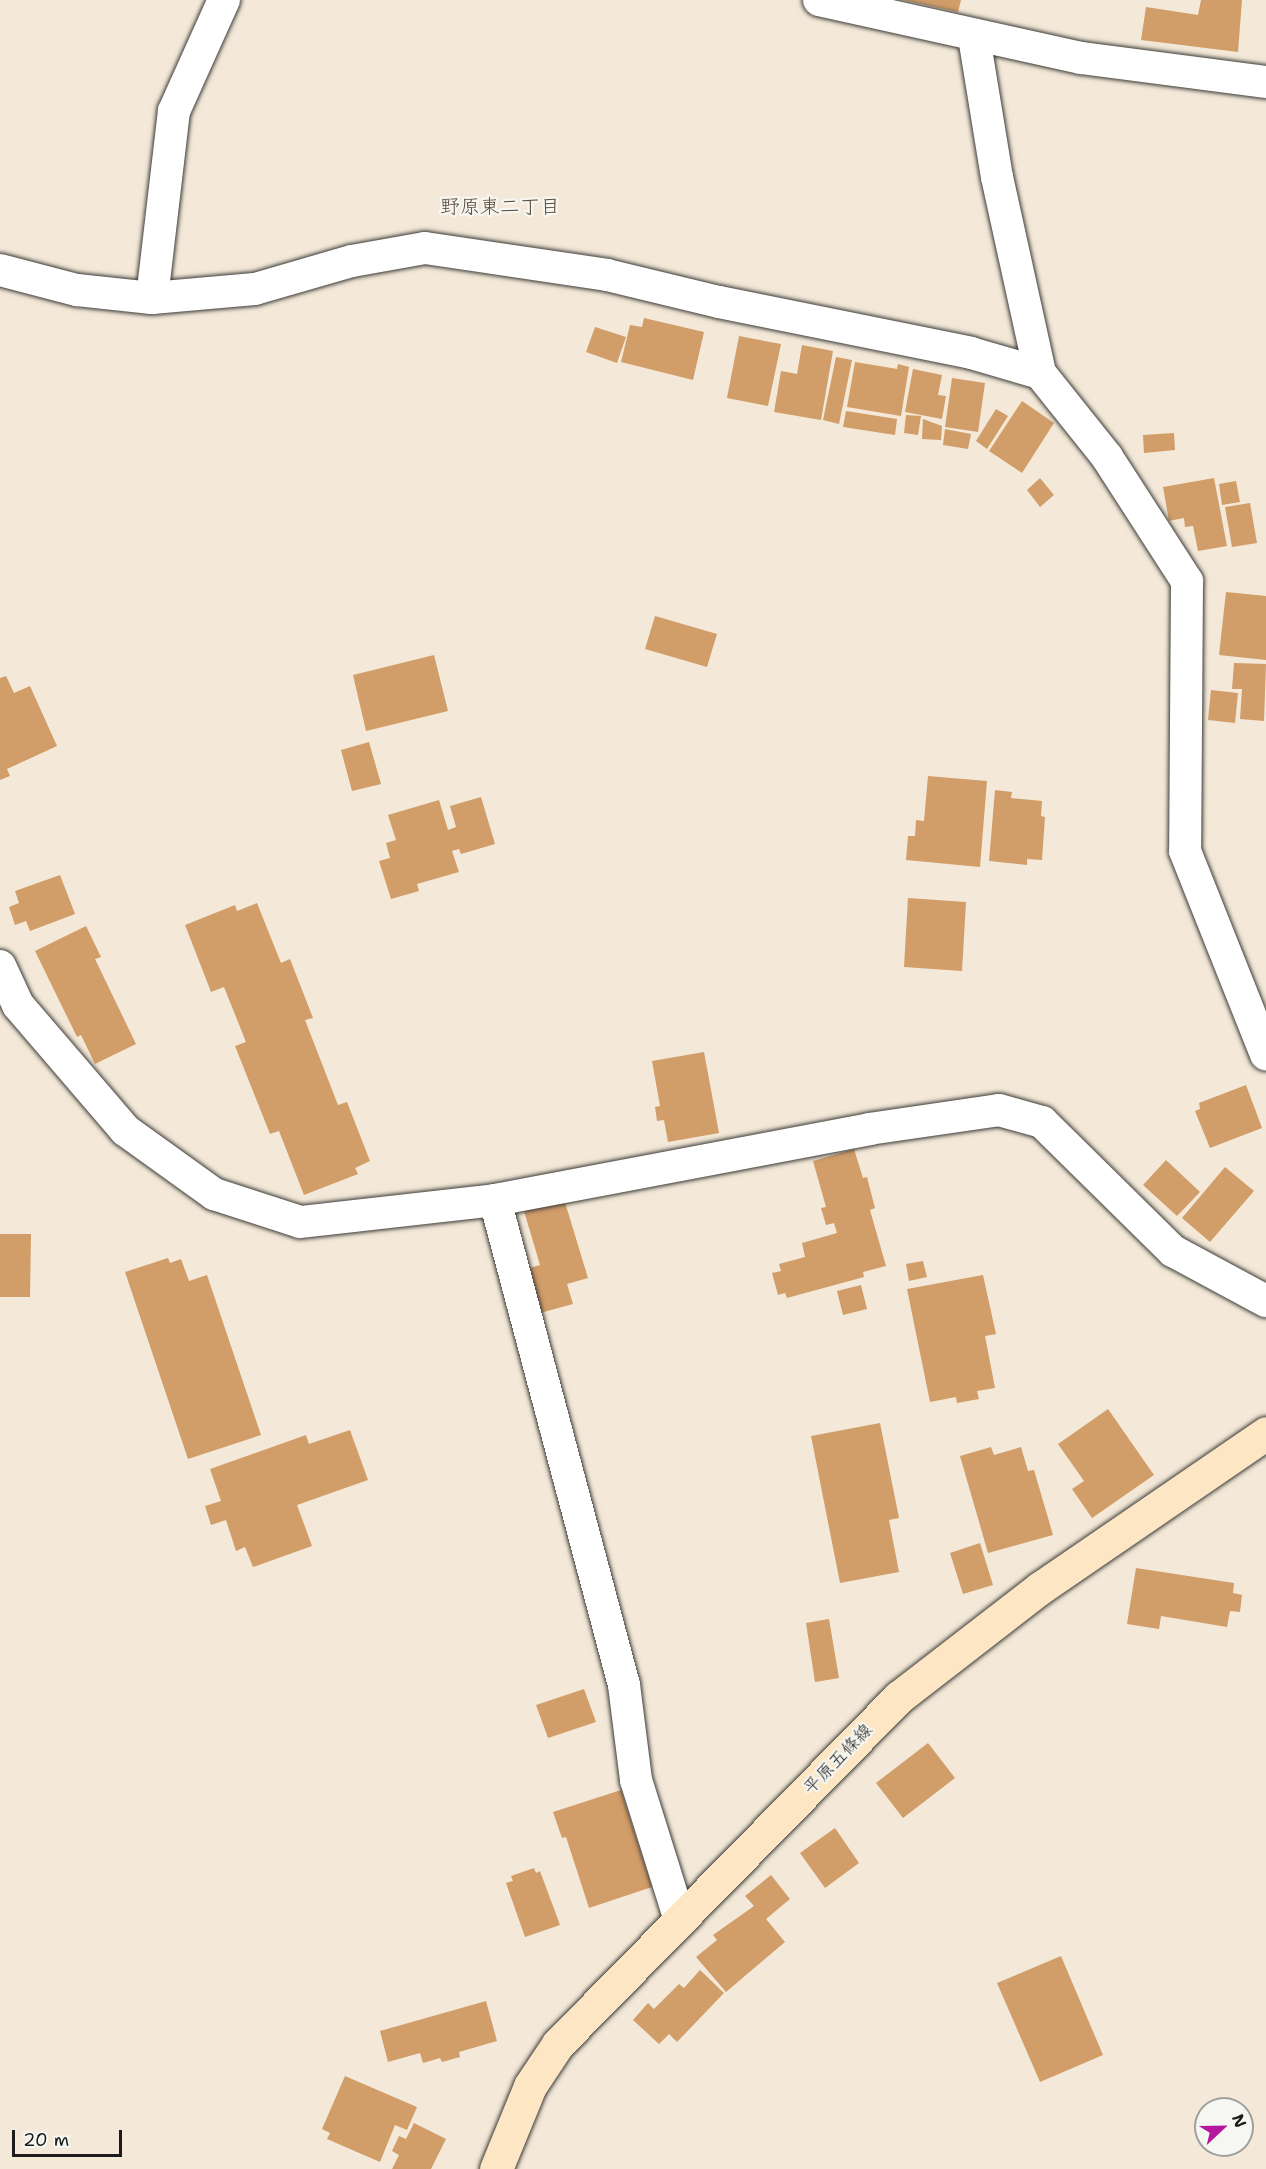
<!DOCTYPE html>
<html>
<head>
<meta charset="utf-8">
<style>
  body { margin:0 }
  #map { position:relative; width:1266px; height:2169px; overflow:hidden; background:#f4e9d8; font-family:"Shantell Sans","Klee One",sans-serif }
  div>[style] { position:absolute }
  .building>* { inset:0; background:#d19d69 }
  .roads { filter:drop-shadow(0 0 2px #3c3b38) drop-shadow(0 0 2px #3c3b38) }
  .minor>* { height:32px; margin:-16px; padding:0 16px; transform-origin:16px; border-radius:16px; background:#fff }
  .secondary>* { height:33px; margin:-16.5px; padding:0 16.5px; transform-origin:16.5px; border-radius:16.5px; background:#fce6c4 }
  span { translate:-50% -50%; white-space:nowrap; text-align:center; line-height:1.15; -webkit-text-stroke:4.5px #f6f6f2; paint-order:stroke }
  .street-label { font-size:18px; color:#1c1c1c }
  .neighbourhood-label { font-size:20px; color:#5b4937 }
  .north { position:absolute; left:1194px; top:2097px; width:60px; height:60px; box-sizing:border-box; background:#f6f6f2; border:2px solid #9f9f9c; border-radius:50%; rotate:68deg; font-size:16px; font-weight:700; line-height:24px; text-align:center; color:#1c1c1c }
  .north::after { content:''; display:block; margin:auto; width:21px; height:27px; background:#b5179e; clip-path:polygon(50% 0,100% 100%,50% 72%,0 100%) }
  .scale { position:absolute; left:12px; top:2130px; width:110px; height:27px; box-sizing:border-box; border:3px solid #1c1c1c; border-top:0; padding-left:8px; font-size:18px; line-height:21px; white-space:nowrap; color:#1c1c1c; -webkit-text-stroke:4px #f6f6f2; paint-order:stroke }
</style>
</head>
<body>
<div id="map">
  <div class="building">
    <div style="clip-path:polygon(903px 0,961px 0,958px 12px)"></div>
    <div style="clip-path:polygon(1201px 0,1242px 0,1238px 52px,1141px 40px,1146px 7px,1198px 15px)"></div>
    <div style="clip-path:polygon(644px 318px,704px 332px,693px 380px,621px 362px,630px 325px,642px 327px)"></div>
    <div style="clip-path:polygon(595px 327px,626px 337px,617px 363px,586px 352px)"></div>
    <div style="clip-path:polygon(739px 336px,781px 344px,768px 406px,727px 398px)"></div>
    <div style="clip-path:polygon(802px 345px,833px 351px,821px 420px,774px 412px,781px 371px,797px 374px)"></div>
    <div style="clip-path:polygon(836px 357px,852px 360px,839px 424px,823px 420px)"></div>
    <div style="clip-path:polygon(855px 362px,897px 369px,898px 364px,909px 367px,901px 416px,847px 407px)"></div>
    <div style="clip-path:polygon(913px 369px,942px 375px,938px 395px,946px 396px,942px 419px,905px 412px)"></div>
    <div style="clip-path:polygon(952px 378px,985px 383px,978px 432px,945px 427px)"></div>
    <div style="clip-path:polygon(1022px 401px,1054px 423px,1022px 473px,989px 451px)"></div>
    <div style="clip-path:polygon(996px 409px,1008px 416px,987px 449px,976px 441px)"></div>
    <div style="clip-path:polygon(846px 411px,897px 419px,895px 435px,843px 427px)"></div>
    <div style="clip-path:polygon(906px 415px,921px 416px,918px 435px,904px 433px)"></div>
    <div style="clip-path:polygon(923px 419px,942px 426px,941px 440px,922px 439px)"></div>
    <div style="clip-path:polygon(945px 429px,971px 434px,968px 449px,943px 445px)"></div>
    <div style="clip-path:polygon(1174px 433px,1175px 450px,1144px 453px,1143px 435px)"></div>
    <div style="clip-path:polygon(1040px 478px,1054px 495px,1040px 507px,1027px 490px)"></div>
    <div style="clip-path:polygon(1214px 478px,1227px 546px,1198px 551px,1193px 526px,1185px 527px,1184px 518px,1169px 521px,1163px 487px)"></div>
    <div style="clip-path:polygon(1236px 481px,1240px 502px,1222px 505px,1219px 484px)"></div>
    <div style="clip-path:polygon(1250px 503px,1257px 543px,1232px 547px,1225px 507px)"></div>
    <div style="clip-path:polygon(1226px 592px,1266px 596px,1266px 660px,1219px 655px)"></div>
    <div style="clip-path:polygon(655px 616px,717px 634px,707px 667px,645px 649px)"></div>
    <div style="clip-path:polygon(434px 655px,448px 711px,366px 731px,353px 675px)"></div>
    <div style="clip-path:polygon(1234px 663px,1266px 664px,1264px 721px,1240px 719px,1242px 689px,1232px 689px)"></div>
    <div style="clip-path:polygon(6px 676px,14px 693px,30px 686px,57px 746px,7px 769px,10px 776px,0 780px,0 678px)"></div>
    <div style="clip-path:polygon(1211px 690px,1238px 693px,1235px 723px,1208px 720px)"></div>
    <div style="clip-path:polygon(369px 742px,381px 784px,352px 791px,341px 750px)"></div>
    <div style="clip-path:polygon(928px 776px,987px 781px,980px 867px,906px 860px,908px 836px,915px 836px,916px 820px,924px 821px)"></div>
    <div style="clip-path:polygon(995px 790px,1012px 792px,1011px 798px,1042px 801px,1041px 816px,1045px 817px,1042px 860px,1027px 859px,1027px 865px,989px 861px)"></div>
    <div style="clip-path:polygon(481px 797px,495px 844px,461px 854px,459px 849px,452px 851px,459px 872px,417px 884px,419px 891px,391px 899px,379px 861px,390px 858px,386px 843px,396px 840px,388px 815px,439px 800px,448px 830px,456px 827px,450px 806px)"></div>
    <div style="clip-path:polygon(60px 875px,75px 914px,30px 931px,26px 921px,15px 925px,9px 907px,19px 903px,15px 891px)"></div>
    <div style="clip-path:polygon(908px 898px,966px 902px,962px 971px,904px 967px)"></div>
    <div style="clip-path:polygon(257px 903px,281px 963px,290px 959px,313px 1018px,305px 1020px,338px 1105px,347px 1102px,370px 1161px,355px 1168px,358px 1174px,304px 1195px,279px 1131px,270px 1134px,235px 1046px,246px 1042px,224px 987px,211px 992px,185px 925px,235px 905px,237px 911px)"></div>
    <div style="clip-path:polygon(86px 926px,101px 957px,95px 959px,136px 1044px,95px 1064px,81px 1035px,77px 1037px,35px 951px)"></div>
    <div style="clip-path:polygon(704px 1052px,719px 1133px,668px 1142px,664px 1120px,657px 1121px,655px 1107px,660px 1106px,652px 1061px)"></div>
    <div style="clip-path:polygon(1246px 1085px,1262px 1128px,1210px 1148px,1195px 1111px,1200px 1109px,1199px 1103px)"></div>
    <div style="clip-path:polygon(854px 1149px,863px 1178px,867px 1177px,875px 1208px,870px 1210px,886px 1266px,863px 1272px,864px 1277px,787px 1298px,785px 1293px,778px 1295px,772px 1273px,781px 1271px,779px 1264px,805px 1257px,802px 1243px,837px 1233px,834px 1223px,826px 1225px,821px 1208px,826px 1207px,813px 1161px)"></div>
    <div style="clip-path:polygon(1166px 1160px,1200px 1192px,1177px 1216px,1143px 1185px)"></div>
    <div style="clip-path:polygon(1225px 1167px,1254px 1191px,1210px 1242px,1182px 1218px)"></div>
    <div style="clip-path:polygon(564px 1199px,588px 1278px,567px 1284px,573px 1304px,540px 1313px,526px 1269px,540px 1265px,524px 1211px)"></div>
    <div style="clip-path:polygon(0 1234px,31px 1234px,30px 1297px,0 1297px)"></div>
    <div style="clip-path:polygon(168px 1258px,170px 1263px,181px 1259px,189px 1281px,207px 1275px,261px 1435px,188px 1459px,125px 1272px)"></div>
    <div style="clip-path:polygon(923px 1261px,927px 1277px,909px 1281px,906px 1264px)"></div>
    <div style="clip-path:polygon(983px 1275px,996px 1334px,985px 1336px,995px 1388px,977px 1391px,979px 1399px,957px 1403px,956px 1397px,930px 1402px,907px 1289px)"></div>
    <div style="clip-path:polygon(861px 1285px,867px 1309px,843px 1315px,837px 1291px)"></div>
    <div style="clip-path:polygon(1108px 1409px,1154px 1475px,1092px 1518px,1072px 1489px,1084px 1481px,1058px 1444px)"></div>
    <div style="clip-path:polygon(880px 1423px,899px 1518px,889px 1520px,899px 1572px,840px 1583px,811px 1436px)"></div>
    <div style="clip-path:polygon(350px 1430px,368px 1480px,297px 1505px,312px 1546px,253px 1567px,245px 1547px,236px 1551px,226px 1520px,211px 1525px,205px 1506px,221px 1501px,210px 1469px,306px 1435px,309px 1444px)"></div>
    <div style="clip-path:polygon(991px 1447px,994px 1455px,1021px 1447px,1028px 1471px,1034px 1470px,1053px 1535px,988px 1553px,960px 1456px)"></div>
    <div style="clip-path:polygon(980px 1543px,993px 1585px,963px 1594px,950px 1553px)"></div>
    <div style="clip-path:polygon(1136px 1568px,1234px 1583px,1233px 1593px,1242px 1595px,1240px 1612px,1230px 1611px,1227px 1627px,1161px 1616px,1159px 1629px,1127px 1624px)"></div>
    <div style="clip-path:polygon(829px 1619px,839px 1678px,815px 1682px,806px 1623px)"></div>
    <div style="clip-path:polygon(584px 1689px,596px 1722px,548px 1738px,536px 1705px)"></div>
    <div style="clip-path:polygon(928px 1743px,955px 1778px,903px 1818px,876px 1783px)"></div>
    <div style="clip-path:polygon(621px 1790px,652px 1887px,589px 1908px,566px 1837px,562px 1838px,553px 1812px)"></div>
    <div style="clip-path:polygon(835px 1828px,859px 1863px,825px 1888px,800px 1853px)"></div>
    <div style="clip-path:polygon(534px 1868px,536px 1873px,540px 1871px,560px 1925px,525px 1937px,506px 1883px,513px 1881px,511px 1876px)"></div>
    <div style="clip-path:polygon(771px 1875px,790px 1899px,766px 1919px,785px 1942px,726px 1992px,696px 1957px,717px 1940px,713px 1935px,754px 1906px,745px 1896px)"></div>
    <div style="clip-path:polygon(1061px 1956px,1103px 2055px,1040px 2082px,997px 1983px)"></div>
    <div style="clip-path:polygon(700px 1970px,724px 1993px,677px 2042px,669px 2034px,659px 2044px,633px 2020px,648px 2003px,654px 2009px,679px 1984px,684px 1988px)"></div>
    <div style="clip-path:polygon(486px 2001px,497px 2041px,459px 2052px,460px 2057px,442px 2062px,440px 2058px,423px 2063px,420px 2053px,388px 2062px,380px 2031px)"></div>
    <div style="clip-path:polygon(345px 2076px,417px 2107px,407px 2130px,395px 2125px,380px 2162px,327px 2139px,330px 2133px,322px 2129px)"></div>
    <div style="clip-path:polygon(414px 2123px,446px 2139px,431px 2169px,392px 2169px,399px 2155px,392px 2151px,399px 2136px,406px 2139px)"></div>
  </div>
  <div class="roads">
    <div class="minor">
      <div style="left:819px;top:0;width:268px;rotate:12.5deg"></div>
      <div style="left:1081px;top:58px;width:187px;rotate:7.4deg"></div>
      <div style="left:974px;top:37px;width:142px;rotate:80.7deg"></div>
      <div style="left:997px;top:177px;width:201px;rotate:77.6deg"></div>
      <div style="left:1040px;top:373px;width:107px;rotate:51.4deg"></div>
      <div style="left:1107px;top:457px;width:148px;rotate:57.2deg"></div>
      <div style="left:1187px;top:581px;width:270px;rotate:90.4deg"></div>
      <div style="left:1185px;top:851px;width:219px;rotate:68.3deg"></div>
      <div style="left:0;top:270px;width:80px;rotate:14.6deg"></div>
      <div style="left:77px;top:290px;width:75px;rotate:6.1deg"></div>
      <div style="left:152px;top:298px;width:103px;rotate:-5deg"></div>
      <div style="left:255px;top:289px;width:101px;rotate:-16.1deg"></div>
      <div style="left:352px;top:261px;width:74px;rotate:-10.1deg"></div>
      <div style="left:425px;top:248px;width:184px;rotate:8.4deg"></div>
      <div style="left:607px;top:275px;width:115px;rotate:13.6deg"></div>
      <div style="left:719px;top:302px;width:257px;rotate:11.4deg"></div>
      <div style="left:971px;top:353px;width:72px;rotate:16.2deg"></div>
      <div style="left:152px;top:298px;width:188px;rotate:-83.3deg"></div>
      <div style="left:174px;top:111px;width:122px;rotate:-65.8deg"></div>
      <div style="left:0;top:966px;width:43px;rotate:65.2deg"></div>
      <div style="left:18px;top:1005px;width:165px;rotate:49.4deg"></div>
      <div style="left:125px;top:1130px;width:110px;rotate:35.7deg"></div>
      <div style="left:214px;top:1194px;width:90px;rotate:18deg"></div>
      <div style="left:300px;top:1222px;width:196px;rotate:-6.4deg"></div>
      <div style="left:495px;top:1200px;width:381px;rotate:-10.7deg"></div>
      <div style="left:869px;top:1129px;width:131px;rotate:-8.3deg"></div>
      <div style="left:999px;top:1110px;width:45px;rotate:15.6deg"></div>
      <div style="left:1042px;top:1122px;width:184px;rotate:44.6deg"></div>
      <div style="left:1173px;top:1251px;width:106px;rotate:28.3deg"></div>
      <div style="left:495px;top:1200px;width:502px;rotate:75.11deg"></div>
      <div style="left:624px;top:1685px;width:96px;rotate:82.8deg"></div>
      <div style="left:636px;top:1780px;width:147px;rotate:72.6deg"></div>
    </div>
    <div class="secondary">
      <div style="left:496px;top:2169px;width:90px;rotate:-67.7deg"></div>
      <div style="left:530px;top:2086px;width:50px;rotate:-56.3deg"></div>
      <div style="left:558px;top:2044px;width:487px;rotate:-45.5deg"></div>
      <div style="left:899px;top:1697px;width:178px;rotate:-37.7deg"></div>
      <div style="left:1040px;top:1588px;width:274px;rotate:-34.4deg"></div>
    </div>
  </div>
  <div class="street-label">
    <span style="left:838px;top:1759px;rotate:-46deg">平原五條線</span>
  </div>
  <div class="neighbourhood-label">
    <span style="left:500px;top:206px">野原東二丁目</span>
  </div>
  <div class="north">N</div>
  <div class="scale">20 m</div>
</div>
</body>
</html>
